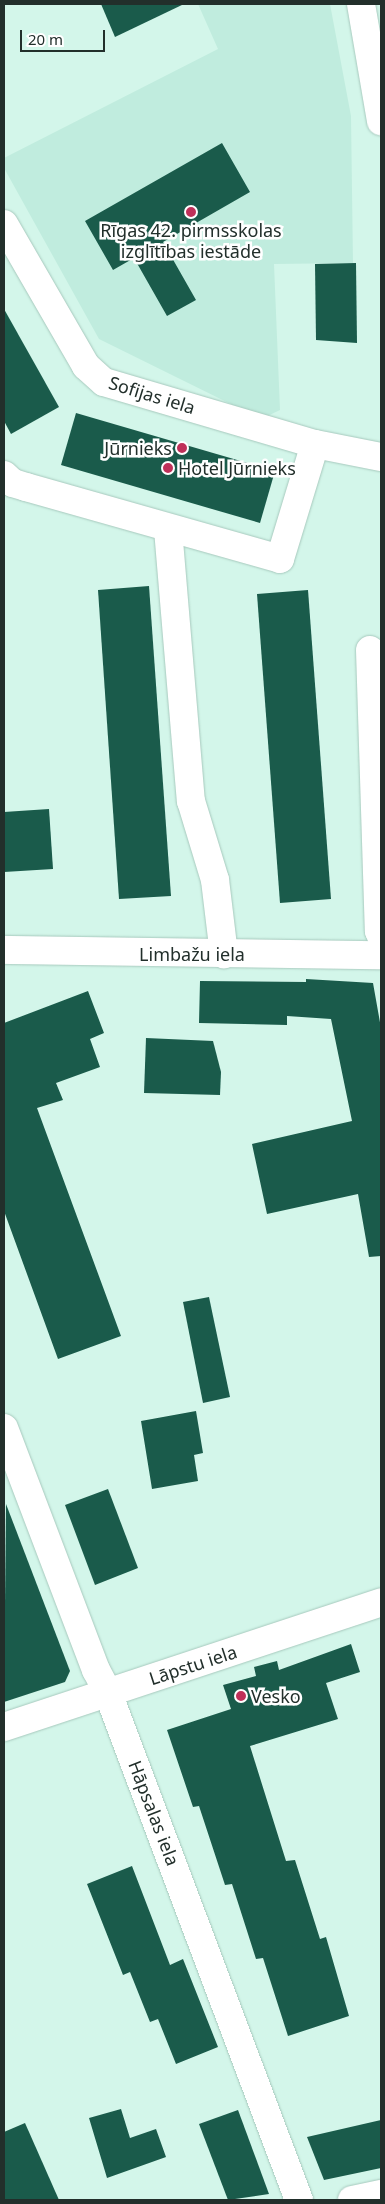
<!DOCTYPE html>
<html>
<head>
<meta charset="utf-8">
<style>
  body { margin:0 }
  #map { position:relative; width:385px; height:2204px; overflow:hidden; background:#d3f6ea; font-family:"Noto Sans",sans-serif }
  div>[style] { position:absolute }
  .built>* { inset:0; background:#c0ecde }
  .building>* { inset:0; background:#1a5b4b }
  .roads { filter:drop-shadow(0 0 1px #a7c9bd) drop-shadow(0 0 1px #a7c9bd) }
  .minor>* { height:28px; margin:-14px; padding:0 14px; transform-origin:14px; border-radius:14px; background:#fff }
  .dots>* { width:14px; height:14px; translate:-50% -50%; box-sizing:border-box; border:2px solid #fff; border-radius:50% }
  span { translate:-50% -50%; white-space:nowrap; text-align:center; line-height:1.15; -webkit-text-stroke:5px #fff; paint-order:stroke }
  .poi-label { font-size:18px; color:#222f2b }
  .right { translate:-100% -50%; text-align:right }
  .left { translate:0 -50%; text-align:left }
  .street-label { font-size:18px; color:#222f2b }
  .frame { position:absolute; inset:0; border:5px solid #222f2b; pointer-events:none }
  .scale { position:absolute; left:20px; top:30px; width:85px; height:22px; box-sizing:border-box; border:2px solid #222f2b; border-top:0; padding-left:6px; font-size:15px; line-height:18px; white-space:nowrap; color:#222f2b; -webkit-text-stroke:4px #fff; paint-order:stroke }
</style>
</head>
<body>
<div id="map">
  <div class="built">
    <div style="clip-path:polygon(198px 4px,330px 4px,351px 116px,353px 263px,274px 264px,280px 410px,261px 419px,99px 339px,4px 168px,4px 158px,218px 49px)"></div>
  </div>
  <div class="building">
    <div style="clip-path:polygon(101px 4px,184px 4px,115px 37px)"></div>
    <div style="clip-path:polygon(222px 143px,250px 192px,163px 242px,196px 300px,167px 316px,134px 258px,113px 270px,85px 221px)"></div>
    <div style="clip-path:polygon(356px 263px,357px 343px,316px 340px,315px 264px)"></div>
    <div style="clip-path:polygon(4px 309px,59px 407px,11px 434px,4px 421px)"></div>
    <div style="clip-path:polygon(76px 413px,275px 471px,260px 523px,61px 465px)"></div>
    <div style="clip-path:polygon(149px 586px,171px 896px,119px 899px,98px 590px)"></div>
    <div style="clip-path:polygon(308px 590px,331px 899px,280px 903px,257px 594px)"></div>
    <div style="clip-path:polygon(49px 809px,53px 869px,4px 872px,4px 812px)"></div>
    <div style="clip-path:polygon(306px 979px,373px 983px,381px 1028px,381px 1256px,369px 1257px,358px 1194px,267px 1214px,252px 1144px,352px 1121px,331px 1019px,287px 1016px,287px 1025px,199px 1023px,200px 981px,306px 982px)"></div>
    <div style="clip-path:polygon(88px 991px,104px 1033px,90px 1039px,100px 1067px,56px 1083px,63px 1100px,37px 1108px,121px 1336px,58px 1359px,4px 1211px,4px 1023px)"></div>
    <div style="clip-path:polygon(146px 1038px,213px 1041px,221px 1072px,220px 1095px,144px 1093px)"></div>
    <div style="clip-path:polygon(209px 1297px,230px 1397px,203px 1403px,183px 1302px)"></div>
    <div style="clip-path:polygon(196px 1411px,203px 1453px,194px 1455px,198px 1481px,152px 1489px,141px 1421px)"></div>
    <div style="clip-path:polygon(108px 1489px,138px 1568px,95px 1585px,65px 1505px)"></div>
    <div style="clip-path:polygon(6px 1504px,70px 1671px,65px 1682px,4px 1702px)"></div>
    <div style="clip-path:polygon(351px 1644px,360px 1672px,326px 1683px,338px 1719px,250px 1746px,286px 1861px,295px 1860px,320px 1939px,326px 1937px,349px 2016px,288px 2036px,263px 1958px,256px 1959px,232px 1884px,225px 1885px,199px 1806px,193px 1807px,167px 1730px,231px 1709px,223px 1685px,256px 1676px,254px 1667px,277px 1661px,279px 1670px)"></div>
    <div style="clip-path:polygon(132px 1866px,170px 1965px,183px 1959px,218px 2047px,176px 2064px,158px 2019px,150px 2022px,130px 1972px,123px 1975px,87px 1884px)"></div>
    <div style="clip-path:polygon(121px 2109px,130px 2138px,156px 2129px,166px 2157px,107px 2178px,89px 2118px)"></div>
    <div style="clip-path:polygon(238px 2110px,269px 2194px,228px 2200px,199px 2124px)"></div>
    <div style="clip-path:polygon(381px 2120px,381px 2168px,324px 2180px,307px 2137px)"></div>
    <div style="clip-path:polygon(25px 2123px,59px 2200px,4px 2200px,4px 2132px)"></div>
  </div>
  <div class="roads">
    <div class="minor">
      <div style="left:361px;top:4px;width:119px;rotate:80.3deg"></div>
      <div style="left:4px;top:224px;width:164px;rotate:60deg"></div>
      <div style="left:86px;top:366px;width:24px;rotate:42deg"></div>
      <div style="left:104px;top:382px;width:220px;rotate:16.4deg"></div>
      <div style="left:315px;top:444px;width:67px;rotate:11.1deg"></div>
      <div style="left:4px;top:475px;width:12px;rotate:42deg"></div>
      <div style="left:13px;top:483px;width:14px;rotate:17deg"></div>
      <div style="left:26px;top:487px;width:264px;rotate:15.8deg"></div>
      <div style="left:280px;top:559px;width:120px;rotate:-73.1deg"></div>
      <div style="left:168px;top:529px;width:273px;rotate:85.2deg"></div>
      <div style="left:191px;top:801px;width:83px;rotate:73.1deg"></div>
      <div style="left:215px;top:880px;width:75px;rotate:83.1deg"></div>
      <div style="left:370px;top:650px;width:281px;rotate:88.2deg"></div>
      <div style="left:379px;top:931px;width:5px;rotate:68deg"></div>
      <div style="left:4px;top:950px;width:377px;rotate:0.8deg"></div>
      <div style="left:4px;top:1428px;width:259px;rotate:69.2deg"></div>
      <div style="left:96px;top:1670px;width:26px;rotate:62deg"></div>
      <div style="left:108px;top:1693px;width:542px;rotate:69.36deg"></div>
      <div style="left:4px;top:1727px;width:397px;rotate:-18.3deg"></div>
      <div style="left:352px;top:2200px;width:30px;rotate:-12deg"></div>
    </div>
  </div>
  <div class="dots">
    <div style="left:191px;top:212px;background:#bf3059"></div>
    <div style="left:182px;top:448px;background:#bf3059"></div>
    <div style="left:168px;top:468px;background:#bf3059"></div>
    <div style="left:241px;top:1696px;background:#bf3059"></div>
  </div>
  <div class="poi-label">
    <span style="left:191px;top:241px">Rīgas 42. pirmsskolas<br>izglītības iestāde</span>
    <span class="right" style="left:172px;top:448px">Jūrnieks</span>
    <span class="left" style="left:178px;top:468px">Hotel Jūrnieks</span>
    <span class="left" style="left:251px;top:1696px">Vesko</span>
  </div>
  <div class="street-label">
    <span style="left:152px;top:395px;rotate:17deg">Sofijas iela</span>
    <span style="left:192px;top:954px">Limbažu iela</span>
    <span style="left:193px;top:1665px;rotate:-18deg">Lāpstu iela</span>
    <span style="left:154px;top:1813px;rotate:69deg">Hāpsalas iela</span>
  </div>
  <div class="frame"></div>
  <div class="scale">20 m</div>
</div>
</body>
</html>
